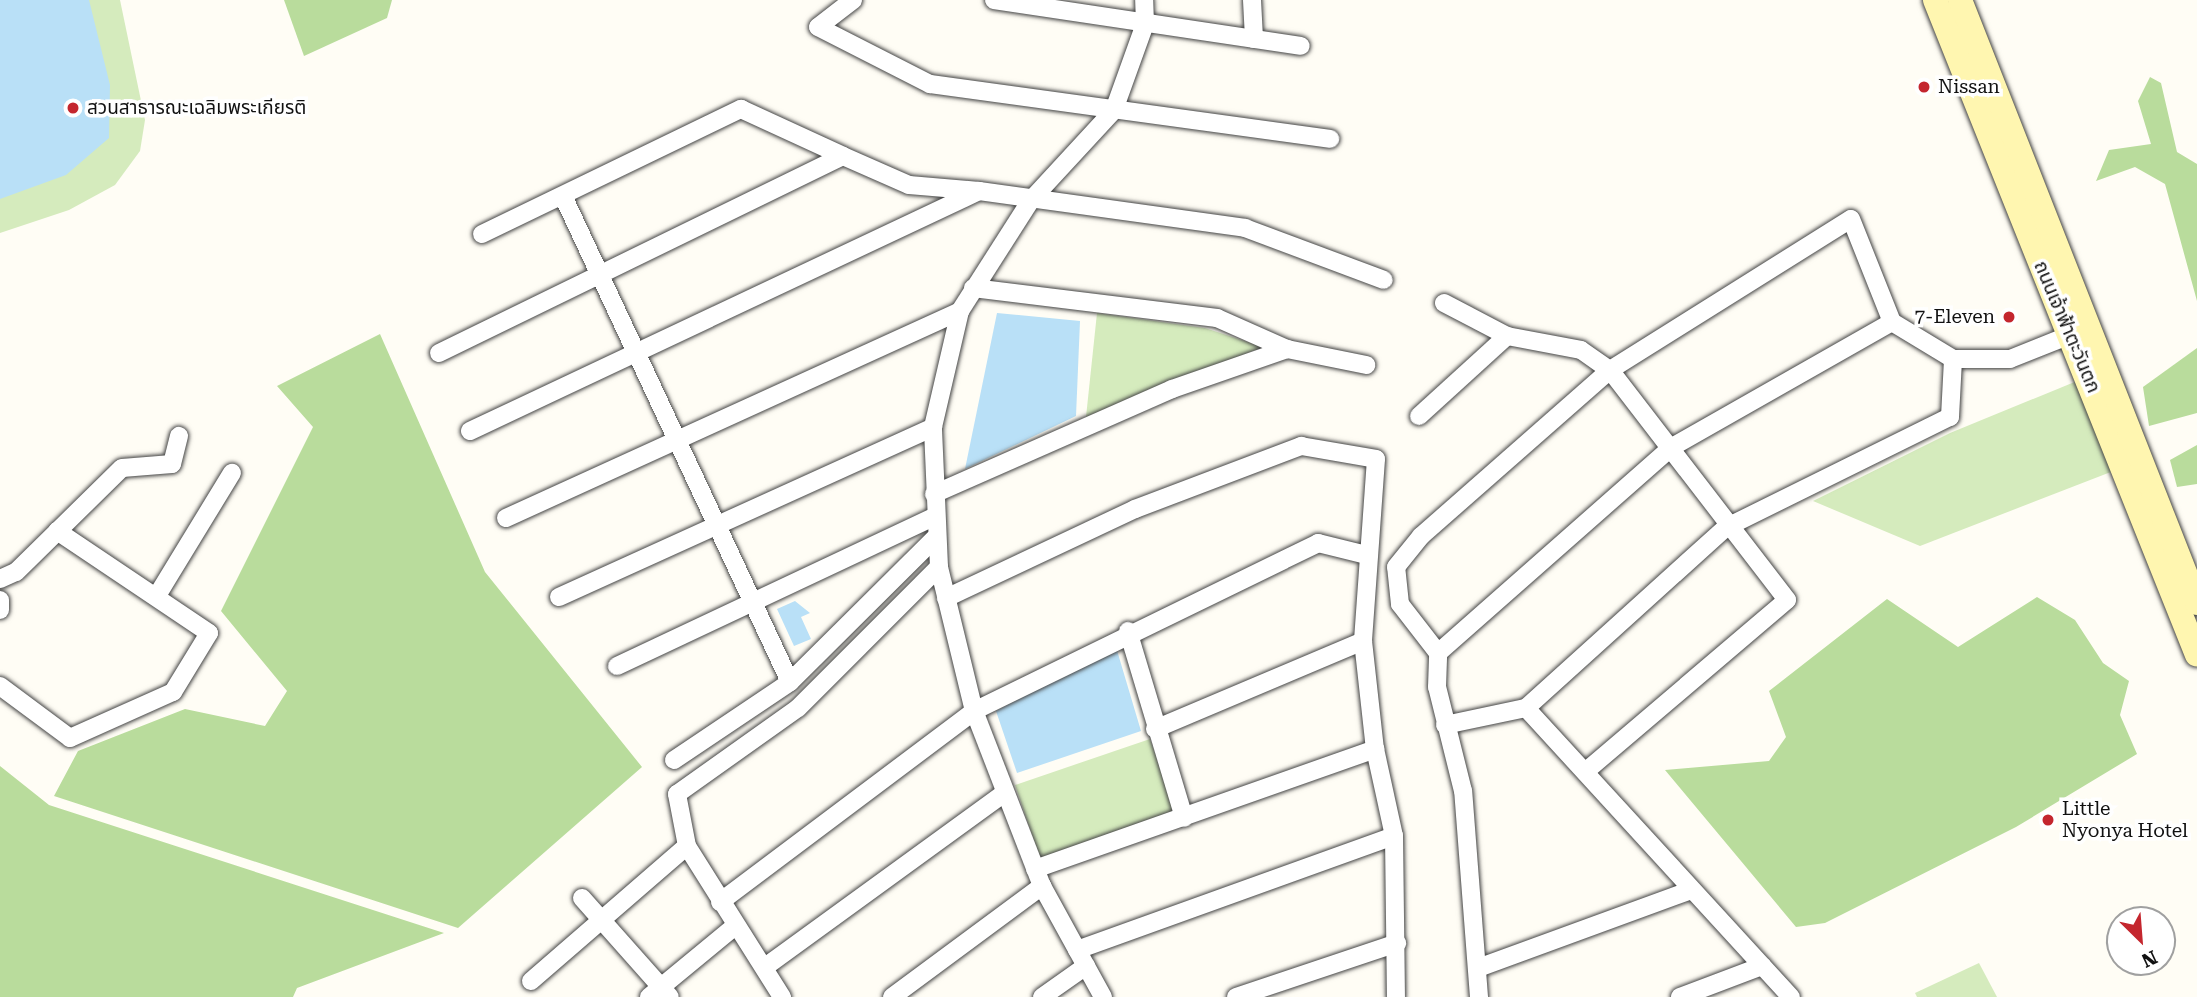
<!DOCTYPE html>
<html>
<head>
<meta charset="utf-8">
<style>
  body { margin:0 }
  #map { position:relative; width:2197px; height:997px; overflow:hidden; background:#fffdf5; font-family:"Roboto Serif","Noto Sans Thai",serif }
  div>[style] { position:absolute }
  .green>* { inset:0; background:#d5ebbd }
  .forest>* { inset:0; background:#b9dc9c }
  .water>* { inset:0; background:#b9e0f7 }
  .roads { filter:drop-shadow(0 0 2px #444) drop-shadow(0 0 2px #444) }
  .minor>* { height:18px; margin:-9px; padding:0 9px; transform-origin:9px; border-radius:9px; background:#fff }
  .secondary>* { height:24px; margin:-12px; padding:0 12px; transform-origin:12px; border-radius:12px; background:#fff6b0 }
  .dots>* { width:19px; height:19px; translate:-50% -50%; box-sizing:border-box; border:4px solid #fff; border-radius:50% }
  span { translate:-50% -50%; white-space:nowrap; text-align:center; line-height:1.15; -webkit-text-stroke:7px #fff; paint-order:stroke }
  .poi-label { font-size:19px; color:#111 }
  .left { translate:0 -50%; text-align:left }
  .right { translate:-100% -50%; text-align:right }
  .street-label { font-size:19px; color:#111 }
  .north { position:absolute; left:2106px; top:906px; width:70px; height:70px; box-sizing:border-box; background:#fff; border:2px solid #a0a0a0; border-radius:50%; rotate:155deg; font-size:19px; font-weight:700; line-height:28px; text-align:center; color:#111 }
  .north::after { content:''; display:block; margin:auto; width:24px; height:32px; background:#c4262e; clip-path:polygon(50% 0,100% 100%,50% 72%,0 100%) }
</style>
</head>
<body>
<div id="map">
  <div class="green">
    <div style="clip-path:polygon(0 0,120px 0,145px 120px,140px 151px,115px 185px,69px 210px,0 233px)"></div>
    <div style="clip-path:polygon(1097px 313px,1205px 328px,1263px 347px,1086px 417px)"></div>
    <div style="clip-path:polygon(2077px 381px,2116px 470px,1920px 546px,1813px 501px,1950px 433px)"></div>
    <div style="clip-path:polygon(1150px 739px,1176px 815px,1041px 861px,1015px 785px)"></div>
    <div style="clip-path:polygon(1979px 963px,1997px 997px,1917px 997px,1915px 993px)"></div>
  </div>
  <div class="forest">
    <div style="clip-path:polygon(284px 0,392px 0,387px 18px,304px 56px)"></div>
    <div style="clip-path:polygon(2150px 77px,2161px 83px,2177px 152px,2197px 164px,2197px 301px,2165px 184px,2135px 167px,2096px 181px,2109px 150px,2151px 144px,2138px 101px)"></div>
    <div style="clip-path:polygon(380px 334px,485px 572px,642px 767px,458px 928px,54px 796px,78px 751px,185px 709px,265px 726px,287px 691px,221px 611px,313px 427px,277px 386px)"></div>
    <div style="clip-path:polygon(2197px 348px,2197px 413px,2149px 426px,2143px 387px)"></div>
    <div style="clip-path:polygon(2197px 445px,2197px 484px,2177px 487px,2170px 460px)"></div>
    <div style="clip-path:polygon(2037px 597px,2075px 620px,2103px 663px,2129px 681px,2120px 715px,2137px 754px,2016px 827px,1825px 923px,1796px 927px,1665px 770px,1769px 761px,1786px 737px,1769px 691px,1887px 599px,1958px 647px)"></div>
    <div style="clip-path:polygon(0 766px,49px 805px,444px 933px,297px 988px,293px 997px,0 997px)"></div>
  </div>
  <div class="water">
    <div style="clip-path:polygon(0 0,89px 0,110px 85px,109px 138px,66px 175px,0 199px)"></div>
    <div style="clip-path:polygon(997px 313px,1080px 321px,1076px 416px,965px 469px)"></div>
    <div style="clip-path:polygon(795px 601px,810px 613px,801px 617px,811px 639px,794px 646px,777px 609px)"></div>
    <div style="clip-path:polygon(1116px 647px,1141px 731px,1017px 773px,996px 711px)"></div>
  </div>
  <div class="roads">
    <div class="minor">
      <div style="left:853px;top:0;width:44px;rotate:142.4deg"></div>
      <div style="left:818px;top:27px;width:126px;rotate:27deg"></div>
      <div style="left:930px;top:84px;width:404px;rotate:7.8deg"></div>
      <div style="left:994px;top:0;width:310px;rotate:8.5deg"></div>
      <div style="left:1252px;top:0;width:39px;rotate:87deg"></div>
      <div style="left:563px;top:196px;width:536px;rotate:64.96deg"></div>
      <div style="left:482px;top:234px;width:288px;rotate:-25.8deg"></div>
      <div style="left:741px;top:109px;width:112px;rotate:24.7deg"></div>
      <div style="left:973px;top:288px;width:246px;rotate:7deg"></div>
      <div style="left:1217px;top:318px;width:77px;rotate:23.9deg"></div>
      <div style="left:1287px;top:349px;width:81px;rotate:11.4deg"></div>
      <div style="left:1444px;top:303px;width:71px;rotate:27.6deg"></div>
      <div style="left:1507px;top:336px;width:75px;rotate:10.7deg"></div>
      <div style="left:1581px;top:350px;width:35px;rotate:35deg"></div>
      <div style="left:1610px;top:370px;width:290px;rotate:52.4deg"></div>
      <div style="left:1787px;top:600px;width:265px;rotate:139.6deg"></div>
      <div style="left:439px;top:353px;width:449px;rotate:-26deg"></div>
      <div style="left:843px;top:156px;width:72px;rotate:23.7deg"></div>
      <div style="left:909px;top:185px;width:70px;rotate:4.9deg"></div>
      <div style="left:1419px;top:416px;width:119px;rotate:-42.3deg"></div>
      <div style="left:470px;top:431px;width:563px;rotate:-25.24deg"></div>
      <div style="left:979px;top:191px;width:269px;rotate:7.9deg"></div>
      <div style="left:1245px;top:228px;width:148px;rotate:20.5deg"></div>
      <div style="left:934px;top:494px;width:260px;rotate:-23.8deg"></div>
      <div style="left:1172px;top:389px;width:122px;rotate:-19.2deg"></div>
      <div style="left:506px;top:518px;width:499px;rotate:-24.5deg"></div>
      <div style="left:0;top:579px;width:17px;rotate:-24deg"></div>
      <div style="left:16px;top:572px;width:148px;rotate:-44.5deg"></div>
      <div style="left:122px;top:468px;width:50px;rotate:-4.6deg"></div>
      <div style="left:172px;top:464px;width:29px;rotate:-76deg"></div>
      <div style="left:158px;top:594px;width:142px;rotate:-58.6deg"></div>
      <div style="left:559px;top:597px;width:411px;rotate:-24.4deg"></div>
      <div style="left:946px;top:598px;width:209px;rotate:-25.2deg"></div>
      <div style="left:1135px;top:509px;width:178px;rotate:-20.8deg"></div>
      <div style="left:1301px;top:446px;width:76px;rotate:9.8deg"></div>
      <div style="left:1376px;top:459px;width:182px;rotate:94.1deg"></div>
      <div style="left:1363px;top:641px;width:109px;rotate:83.7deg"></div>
      <div style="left:1375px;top:749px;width:89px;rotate:77.7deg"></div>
      <div style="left:1394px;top:836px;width:161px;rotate:89.3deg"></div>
      <div style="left:0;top:600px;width:10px;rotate:90deg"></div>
      <div style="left:1128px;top:631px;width:195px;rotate:73.3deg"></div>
      <div style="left:1438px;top:653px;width:312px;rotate:-41.4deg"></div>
      <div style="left:1672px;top:447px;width:253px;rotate:-29.6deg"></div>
      <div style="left:617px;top:666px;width:350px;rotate:-25.2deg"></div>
      <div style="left:0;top:686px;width:87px;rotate:36.6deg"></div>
      <div style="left:70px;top:738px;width:113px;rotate:-24.1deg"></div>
      <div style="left:173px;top:692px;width:69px;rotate:-58.6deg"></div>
      <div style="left:209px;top:633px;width:183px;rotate:-146.1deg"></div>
      <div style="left:1526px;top:708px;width:392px;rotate:47.5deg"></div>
      <div style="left:1445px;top:725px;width:83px;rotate:-11.9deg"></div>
      <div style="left:1526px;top:708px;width:268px;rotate:-42.1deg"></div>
      <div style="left:1725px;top:528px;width:251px;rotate:-26.3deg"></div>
      <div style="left:1950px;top:417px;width:58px;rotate:-87deg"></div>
      <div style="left:1155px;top:729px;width:226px;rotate:-22.9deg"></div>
      <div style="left:674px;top:760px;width:140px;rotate:-33.9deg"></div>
      <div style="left:790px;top:682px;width:204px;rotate:-44.8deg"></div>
      <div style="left:1035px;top:869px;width:361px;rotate:-19.4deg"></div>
      <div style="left:582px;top:898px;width:132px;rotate:48.4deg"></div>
      <div style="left:720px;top:902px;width:318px;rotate:-36.9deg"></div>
      <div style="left:974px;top:711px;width:383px;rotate:-26deg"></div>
      <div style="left:1318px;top:543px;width:50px;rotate:13.8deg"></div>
      <div style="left:1077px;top:950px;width:337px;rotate:-19.8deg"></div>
      <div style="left:765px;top:967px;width:293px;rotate:-36deg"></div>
      <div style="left:1478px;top:968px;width:224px;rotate:-20.1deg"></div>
      <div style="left:531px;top:981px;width:206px;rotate:-40.9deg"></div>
      <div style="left:649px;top:997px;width:110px;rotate:-39.5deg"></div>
      <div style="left:782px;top:997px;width:178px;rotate:-122.2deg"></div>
      <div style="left:687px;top:846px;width:53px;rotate:-100.9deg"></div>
      <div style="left:677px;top:794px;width:148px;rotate:-35.4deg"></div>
      <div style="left:798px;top:708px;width:199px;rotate:-45deg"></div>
      <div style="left:892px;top:997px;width:187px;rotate:-36.5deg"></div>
      <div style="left:1042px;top:997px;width:54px;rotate:-35.2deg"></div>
      <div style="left:1103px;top:997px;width:127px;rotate:-118.8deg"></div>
      <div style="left:1042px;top:886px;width:188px;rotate:-111.2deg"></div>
      <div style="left:974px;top:711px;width:148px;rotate:-103.7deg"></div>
      <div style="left:939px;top:567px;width:140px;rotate:-92.5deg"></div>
      <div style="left:933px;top:427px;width:119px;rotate:-76.9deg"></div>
      <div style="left:960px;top:311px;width:132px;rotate:-57.4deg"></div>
      <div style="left:1031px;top:200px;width:122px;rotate:-47.3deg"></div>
      <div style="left:1114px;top:110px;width:91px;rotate:-70.2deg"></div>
      <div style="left:1145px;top:24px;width:24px;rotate:-92deg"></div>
      <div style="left:1236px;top:997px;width:170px;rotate:-18.5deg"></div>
      <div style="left:1479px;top:997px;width:207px;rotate:-94.4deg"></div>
      <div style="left:1463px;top:791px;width:107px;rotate:-104deg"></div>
      <div style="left:1437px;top:687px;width:34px;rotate:-88deg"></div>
      <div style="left:1438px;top:653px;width:62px;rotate:-127.8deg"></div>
      <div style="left:1400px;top:604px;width:37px;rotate:-96deg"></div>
      <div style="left:1396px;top:567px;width:40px;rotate:-51deg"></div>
      <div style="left:1421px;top:536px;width:252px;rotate:-41.3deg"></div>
      <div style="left:1610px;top:370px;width:284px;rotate:-32.1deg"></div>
      <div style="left:1851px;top:219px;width:111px;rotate:68.3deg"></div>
      <div style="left:1892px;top:322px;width:71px;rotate:31.2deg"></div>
      <div style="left:1953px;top:359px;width:57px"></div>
      <div style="left:2010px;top:359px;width:65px;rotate:-21.8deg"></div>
      <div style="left:1680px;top:997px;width:88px;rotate:-20.7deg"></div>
    </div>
    <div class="secondary">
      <div style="left:1935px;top:0;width:705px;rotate:68.2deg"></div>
      <div style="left:1960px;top:0;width:648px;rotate:68.54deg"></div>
    </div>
  </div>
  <div class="dots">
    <div style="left:1924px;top:87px;background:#c4262e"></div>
    <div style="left:73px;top:108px;background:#c4262e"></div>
    <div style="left:2009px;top:317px;background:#c4262e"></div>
    <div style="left:2048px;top:820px;background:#c4262e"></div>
  </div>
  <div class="poi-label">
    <span class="left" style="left:1938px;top:87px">Nissan</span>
    <span class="left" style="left:87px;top:108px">สวนสาธารณะเฉลิมพระเกียรติ</span>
    <span class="right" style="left:1995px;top:317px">7-Eleven</span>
    <span class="left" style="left:2062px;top:820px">Little<br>Nyonya Hotel</span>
  </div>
  <div class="street-label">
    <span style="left:2067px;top:327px;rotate:67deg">ถนนเจ้าฟ้าตะวันตก</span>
  </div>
  <div class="north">N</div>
</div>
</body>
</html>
